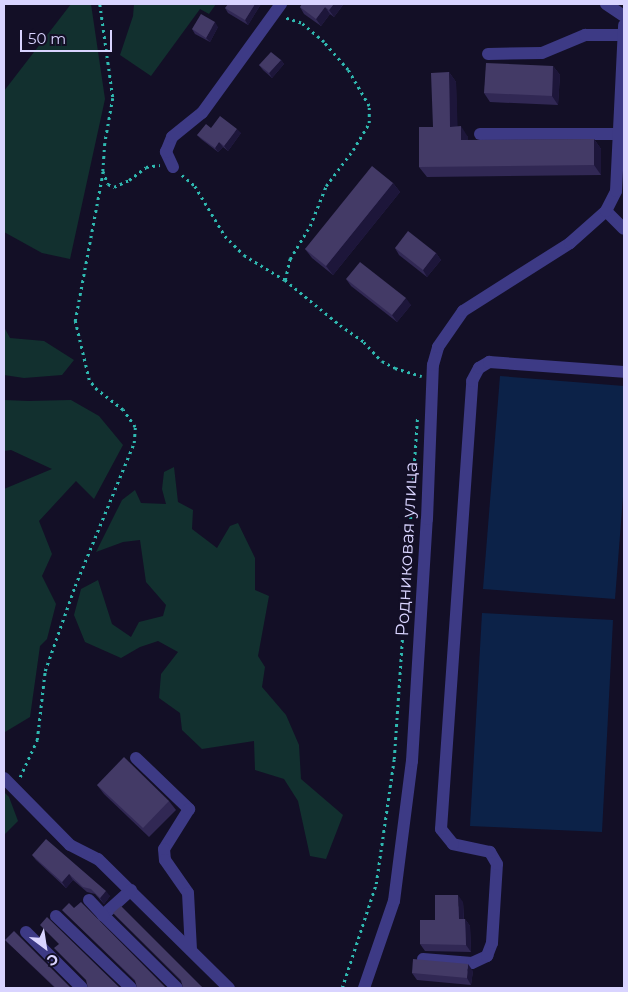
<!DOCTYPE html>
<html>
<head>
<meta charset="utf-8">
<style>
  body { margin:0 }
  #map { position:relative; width:628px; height:992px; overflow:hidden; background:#130f26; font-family:Montserrat,sans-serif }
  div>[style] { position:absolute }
  .green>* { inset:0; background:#12302f }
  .water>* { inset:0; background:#0c2248 }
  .path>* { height:2.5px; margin-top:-1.25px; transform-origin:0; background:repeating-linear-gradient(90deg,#2fb8b0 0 2.5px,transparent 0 6.5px) }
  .minor>* { height:12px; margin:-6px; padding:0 6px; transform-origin:6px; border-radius:6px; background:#3d3a85 }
  .wall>* { inset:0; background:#312854 }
  .shaded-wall>* { inset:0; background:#1d163a }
  .building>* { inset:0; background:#433a66 }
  span { translate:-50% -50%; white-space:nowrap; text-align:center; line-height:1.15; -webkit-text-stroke:4px #130f26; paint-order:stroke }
  .street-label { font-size:18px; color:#d9d4ff }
  .frame { position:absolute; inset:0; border:5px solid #d9d4ff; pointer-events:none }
  .north { position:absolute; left:20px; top:922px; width:50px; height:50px; -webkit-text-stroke:4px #130f26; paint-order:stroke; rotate:149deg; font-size:14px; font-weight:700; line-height:20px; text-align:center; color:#d9d4ff }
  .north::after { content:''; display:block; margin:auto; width:18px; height:22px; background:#d9d4ff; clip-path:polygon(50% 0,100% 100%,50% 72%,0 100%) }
  .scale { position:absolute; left:20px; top:30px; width:92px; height:22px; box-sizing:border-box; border:2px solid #d9d4ff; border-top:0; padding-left:6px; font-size:15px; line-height:18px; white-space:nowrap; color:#d9d4ff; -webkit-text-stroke:4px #130f26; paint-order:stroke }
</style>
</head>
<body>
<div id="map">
  <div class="green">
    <div style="clip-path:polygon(71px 4px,91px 4px,105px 99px,70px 259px,42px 253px,4px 232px,4px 91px)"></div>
    <div style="clip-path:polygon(134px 4px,216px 4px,209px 14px,200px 9px,151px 76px,120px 55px,133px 16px)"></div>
    <div style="clip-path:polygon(4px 297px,4px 327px,10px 338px,44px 341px,74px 360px,62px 375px,24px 378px,4px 375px)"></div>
    <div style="clip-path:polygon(4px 400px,28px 401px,71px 400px,99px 416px,123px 445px,94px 499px,76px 481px,39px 521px,52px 554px,42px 576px,56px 604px,47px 639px,40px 646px,30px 717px,5px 732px,4px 489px,52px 469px,11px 450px,4px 451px)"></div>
    <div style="clip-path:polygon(174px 467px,178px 502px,193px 510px,192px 529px,217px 548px,230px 526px,238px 523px,255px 558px,255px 590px,269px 596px,258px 656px,265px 667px,262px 687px,286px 715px,299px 745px,301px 779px,343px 815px,326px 859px,310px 856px,298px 801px,284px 779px,255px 770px,254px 741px,202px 749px,182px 730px,180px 713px,159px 698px,161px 674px,178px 652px,158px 641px,140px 647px,121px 658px,85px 642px,74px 615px,81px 589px,98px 580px,112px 624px,131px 637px,139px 622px,163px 616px,166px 605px,146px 582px,140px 540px,123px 542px,96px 552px,122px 500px,135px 490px,141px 503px,166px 504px,162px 489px,164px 472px)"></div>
    <div style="clip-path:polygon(4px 792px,9px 797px,18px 821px,4px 835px)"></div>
  </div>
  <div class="water">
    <div style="clip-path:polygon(500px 376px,624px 386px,624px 484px,615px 599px,483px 589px)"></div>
    <div style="clip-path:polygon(482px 613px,613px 620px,602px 832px,470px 826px)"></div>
  </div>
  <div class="path">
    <div style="left:100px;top:4px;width:95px;rotate:82.1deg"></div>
    <div style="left:113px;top:98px;width:46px;rotate:100.1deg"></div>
    <div style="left:105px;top:143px;width:28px;rotate:94deg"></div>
    <div style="left:103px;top:171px;width:14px;rotate:69deg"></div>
    <div style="left:108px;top:184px;width:7px;rotate:27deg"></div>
    <div style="left:114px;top:187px;width:17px;rotate:-25deg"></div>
    <div style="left:129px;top:180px;width:21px;rotate:-37deg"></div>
    <div style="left:146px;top:167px;width:14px;rotate:-8deg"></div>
    <div style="left:182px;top:175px;width:17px;rotate:40deg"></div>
    <div style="left:195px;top:186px;width:58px;rotate:59deg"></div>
    <div style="left:225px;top:236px;width:27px;rotate:45deg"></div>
    <div style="left:244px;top:255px;width:48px;rotate:31.4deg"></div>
    <div style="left:285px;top:280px;width:71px;rotate:39.3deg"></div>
    <div style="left:340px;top:325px;width:29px;rotate:35deg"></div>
    <div style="left:364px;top:342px;width:26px;rotate:47deg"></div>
    <div style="left:382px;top:361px;width:15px;rotate:28deg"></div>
    <div style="left:395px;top:368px;width:28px;rotate:17deg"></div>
    <div style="left:285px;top:280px;width:22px;rotate:-77deg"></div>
    <div style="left:290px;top:259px;width:39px;rotate:-59deg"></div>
    <div style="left:310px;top:226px;width:43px;rotate:-68.2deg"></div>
    <div style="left:326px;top:186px;width:45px;rotate:-53.1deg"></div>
    <div style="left:353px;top:150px;width:31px;rotate:-59deg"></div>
    <div style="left:369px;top:123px;width:17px;rotate:-90deg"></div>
    <div style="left:369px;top:106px;width:42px;rotate:-120.3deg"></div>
    <div style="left:348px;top:70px;width:37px;rotate:-131deg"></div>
    <div style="left:324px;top:42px;width:30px;rotate:-140deg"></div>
    <div style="left:301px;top:23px;width:16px;rotate:-162deg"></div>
    <div style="left:20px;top:777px;width:41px;rotate:-65.3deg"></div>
    <div style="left:37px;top:740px;width:69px;rotate:-83.4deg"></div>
    <div style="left:45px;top:671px;width:90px;rotate:-70.6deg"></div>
    <div style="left:75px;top:586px;width:155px;rotate:-67.6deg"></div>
    <div style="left:134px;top:443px;width:16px;rotate:-86deg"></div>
    <div style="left:135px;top:427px;width:21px;rotate:-125deg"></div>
    <div style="left:123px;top:410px;width:33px;rotate:-142deg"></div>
    <div style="left:97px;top:390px;width:13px;rotate:-129deg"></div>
    <div style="left:89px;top:380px;width:61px;rotate:-103.3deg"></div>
    <div style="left:75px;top:321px;width:153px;rotate:-79.4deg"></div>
    <div style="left:342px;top:988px;width:109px;rotate:-71.9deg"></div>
    <div style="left:376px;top:884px;width:126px;rotate:-81.8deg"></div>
    <div style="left:394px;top:759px;width:341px;rotate:-86.1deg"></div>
  </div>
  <div class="minor">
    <div style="left:606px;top:4px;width:22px;rotate:34deg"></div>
    <div style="left:488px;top:54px;width:54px;rotate:-1.1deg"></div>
    <div style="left:542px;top:53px;width:47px;rotate:-22.7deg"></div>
    <div style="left:585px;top:35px;width:39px"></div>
    <div style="left:480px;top:134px;width:139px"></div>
    <div style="left:173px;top:167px;width:17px;rotate:-115deg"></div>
    <div style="left:166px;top:152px;width:16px;rotate:-68deg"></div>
    <div style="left:172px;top:137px;width:38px;rotate:-39deg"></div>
    <div style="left:202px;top:113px;width:135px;rotate:-54.1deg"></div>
    <div style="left:606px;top:211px;width:25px;rotate:45deg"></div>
    <div style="left:136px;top:758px;width:74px;rotate:43.9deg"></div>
    <div style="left:189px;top:809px;width:47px;rotate:122deg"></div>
    <div style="left:164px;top:849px;width:11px;rotate:85deg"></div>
    <div style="left:165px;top:860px;width:40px;rotate:55.1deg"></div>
    <div style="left:188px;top:893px;width:57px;rotate:87deg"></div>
    <div style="left:4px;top:778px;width:94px;rotate:45.4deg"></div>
    <div style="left:70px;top:845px;width:31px;rotate:27deg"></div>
    <div style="left:98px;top:859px;width:184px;rotate:44.6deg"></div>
    <div style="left:131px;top:890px;width:38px;rotate:138deg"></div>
    <div style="left:103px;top:915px;width:104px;rotate:44.6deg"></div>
    <div style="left:89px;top:900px;width:21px;rotate:47deg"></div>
    <div style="left:56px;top:916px;width:104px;rotate:43.8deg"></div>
    <div style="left:26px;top:932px;width:79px;rotate:45deg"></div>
    <div style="left:423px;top:959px;width:49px;rotate:4.7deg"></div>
    <div style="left:472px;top:963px;width:17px;rotate:-25deg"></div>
    <div style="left:487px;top:956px;width:14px;rotate:-69deg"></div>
    <div style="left:492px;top:943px;width:79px;rotate:-86.4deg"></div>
    <div style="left:497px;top:864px;width:14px;rotate:-120deg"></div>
    <div style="left:490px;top:852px;width:38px;rotate:-168deg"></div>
    <div style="left:453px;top:844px;width:19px;rotate:-129deg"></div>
    <div style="left:441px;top:829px;width:449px;rotate:-86deg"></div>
    <div style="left:472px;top:381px;width:15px;rotate:-62deg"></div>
    <div style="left:479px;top:368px;width:12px;rotate:-31deg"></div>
    <div style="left:489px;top:362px;width:135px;rotate:4.2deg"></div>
    <div style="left:364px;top:988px;width:92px;rotate:-71deg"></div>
    <div style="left:394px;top:901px;width:141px;rotate:-82.7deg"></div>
    <div style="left:412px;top:761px;width:242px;rotate:-86.5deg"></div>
    <div style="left:427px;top:519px;width:154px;rotate:-87.8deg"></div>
    <div style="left:433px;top:365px;width:19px;rotate:-74deg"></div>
    <div style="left:438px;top:347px;width:44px;rotate:-55.2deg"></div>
    <div style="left:463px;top:311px;width:127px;rotate:-32.4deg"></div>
    <div style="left:570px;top:243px;width:48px;rotate:-41.6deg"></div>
    <div style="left:606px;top:211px;width:22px;rotate:-63deg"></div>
    <div style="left:616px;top:191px;width:166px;rotate:-87.2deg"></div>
  </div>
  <div class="wall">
    <div style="clip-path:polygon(261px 4px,248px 25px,228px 13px,225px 8px)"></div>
    <div style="clip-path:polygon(343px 5px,334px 17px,330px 14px,321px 26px,304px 14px,300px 7px)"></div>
    <div style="clip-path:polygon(218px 27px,210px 42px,195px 34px,192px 29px)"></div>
    <div style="clip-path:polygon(281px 60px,284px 64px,272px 78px,263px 70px,259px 65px)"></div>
    <div style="clip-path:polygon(553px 66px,560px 75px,558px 105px,490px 102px,484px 93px)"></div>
    <div style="clip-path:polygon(449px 72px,456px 82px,457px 127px,468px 137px,468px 140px,594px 139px,601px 149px,601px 175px,427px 177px,419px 167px,433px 127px)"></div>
    <div style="clip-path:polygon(211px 128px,241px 133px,228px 151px,223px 147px,218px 152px,201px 139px,197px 135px)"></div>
    <div style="clip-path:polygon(393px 183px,400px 192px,333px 275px,312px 258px,305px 249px)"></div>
    <div style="clip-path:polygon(395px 248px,436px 253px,441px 260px,427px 277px,399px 255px)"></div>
    <div style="clip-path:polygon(346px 279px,411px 305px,397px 322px,351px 286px)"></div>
    <div style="clip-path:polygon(97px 785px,169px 801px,176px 810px,149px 837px,104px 794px)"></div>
    <div style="clip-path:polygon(32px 855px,110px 896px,104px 904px,95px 894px,87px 892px,73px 880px,66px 888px,36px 860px)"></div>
    <div style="clip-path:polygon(463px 902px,464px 919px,465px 919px,470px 926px,471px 952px,425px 951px,420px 944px)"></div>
    <div style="clip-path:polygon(62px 910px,166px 988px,137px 987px,135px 981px)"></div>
    <div style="clip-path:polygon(113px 913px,203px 988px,183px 987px,181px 981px)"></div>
    <div style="clip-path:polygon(5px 940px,71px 988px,55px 988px)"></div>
    <div style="clip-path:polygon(473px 971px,471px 985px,417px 980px,412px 973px)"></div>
  </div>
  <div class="shaded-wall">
    <div style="clip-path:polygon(255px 4px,261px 4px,248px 25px,245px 20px)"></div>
    <div style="clip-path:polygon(334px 4px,343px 4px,343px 5px,334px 17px,329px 10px)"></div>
    <div style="clip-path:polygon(325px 7px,330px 14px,321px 26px,316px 19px)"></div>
    <div style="clip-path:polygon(215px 22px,218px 27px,210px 42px,206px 38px)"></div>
    <div style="clip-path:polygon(281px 60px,284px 64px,272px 78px,269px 73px)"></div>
    <div style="clip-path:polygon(553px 66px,560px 75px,558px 105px,552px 96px)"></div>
    <div style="clip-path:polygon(449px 72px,456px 82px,458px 137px,450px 127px)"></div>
    <div style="clip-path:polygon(461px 126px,468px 137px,468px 150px,461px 140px)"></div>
    <div style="clip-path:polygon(237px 129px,241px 133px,228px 151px,224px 146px)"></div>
    <div style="clip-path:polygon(594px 139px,601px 149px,601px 175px,594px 165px)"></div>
    <div style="clip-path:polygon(219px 142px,223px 147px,218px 152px,215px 148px)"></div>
    <div style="clip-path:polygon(393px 183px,400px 192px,333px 275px,326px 266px)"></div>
    <div style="clip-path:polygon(436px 253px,441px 260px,427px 277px,423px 270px)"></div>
    <div style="clip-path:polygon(406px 298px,411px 305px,397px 322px,392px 315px)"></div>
    <div style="clip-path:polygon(69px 874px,73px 880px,66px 888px,62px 882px)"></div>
    <div style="clip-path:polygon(106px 891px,110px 896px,104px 904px,100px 898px)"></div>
    <div style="clip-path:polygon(458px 895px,463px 902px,464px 926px,459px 919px)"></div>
    <div style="clip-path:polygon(465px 919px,470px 926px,471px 952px,466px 945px)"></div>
    <div style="clip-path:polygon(468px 964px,473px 971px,471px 985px,467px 978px)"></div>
  </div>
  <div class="building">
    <div style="clip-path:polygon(228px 4px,255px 4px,245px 20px,225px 8px)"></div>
    <div style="clip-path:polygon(302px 4px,334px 4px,329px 10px,325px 7px,316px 19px,300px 7px)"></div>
    <div style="clip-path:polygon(201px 14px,215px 22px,206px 38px,192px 29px)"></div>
    <div style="clip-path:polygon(271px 52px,281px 60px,269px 73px,259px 65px)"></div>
    <div style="clip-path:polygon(486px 63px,553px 66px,552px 96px,484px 93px)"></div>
    <div style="clip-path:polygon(449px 72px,450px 127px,461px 126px,461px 140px,594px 139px,594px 165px,419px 167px,419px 127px,433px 127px,431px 73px)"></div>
    <div style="clip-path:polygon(220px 116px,237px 129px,224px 146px,219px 142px,215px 148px,197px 135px,206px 124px,211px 128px)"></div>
    <div style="clip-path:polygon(372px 166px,393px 183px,326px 266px,305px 249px)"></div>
    <div style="clip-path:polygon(408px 231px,436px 253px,423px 270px,395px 248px)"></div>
    <div style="clip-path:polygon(360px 262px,406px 298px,392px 315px,346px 279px)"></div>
    <div style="clip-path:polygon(124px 757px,169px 801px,143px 828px,97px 785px)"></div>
    <div style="clip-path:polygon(46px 839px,106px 891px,100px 898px,91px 889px,83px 887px,69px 874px,62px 882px,32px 855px)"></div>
    <div style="clip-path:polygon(435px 895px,458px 895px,459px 919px,465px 919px,466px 945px,420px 944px,420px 920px,435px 920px)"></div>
    <div style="clip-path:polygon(81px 902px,166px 988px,137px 988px,137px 987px,135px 980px,62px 910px,69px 903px,74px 908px)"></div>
    <div style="clip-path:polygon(121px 906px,203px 988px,183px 988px,183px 987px,181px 980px,113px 913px)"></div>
    <div style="clip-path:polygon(47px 917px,120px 988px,88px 988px,86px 980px,54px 948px,59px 944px,40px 925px)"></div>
    <div style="clip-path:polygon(14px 931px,71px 988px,56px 988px,5px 940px)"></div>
    <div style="clip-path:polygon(413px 959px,468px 964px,467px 978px,412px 973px)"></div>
  </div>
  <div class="street-label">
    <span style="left:407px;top:549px;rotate:-87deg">Родниковая улица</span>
  </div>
  <div class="frame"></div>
  <div class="north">С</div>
  <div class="scale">50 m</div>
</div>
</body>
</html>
